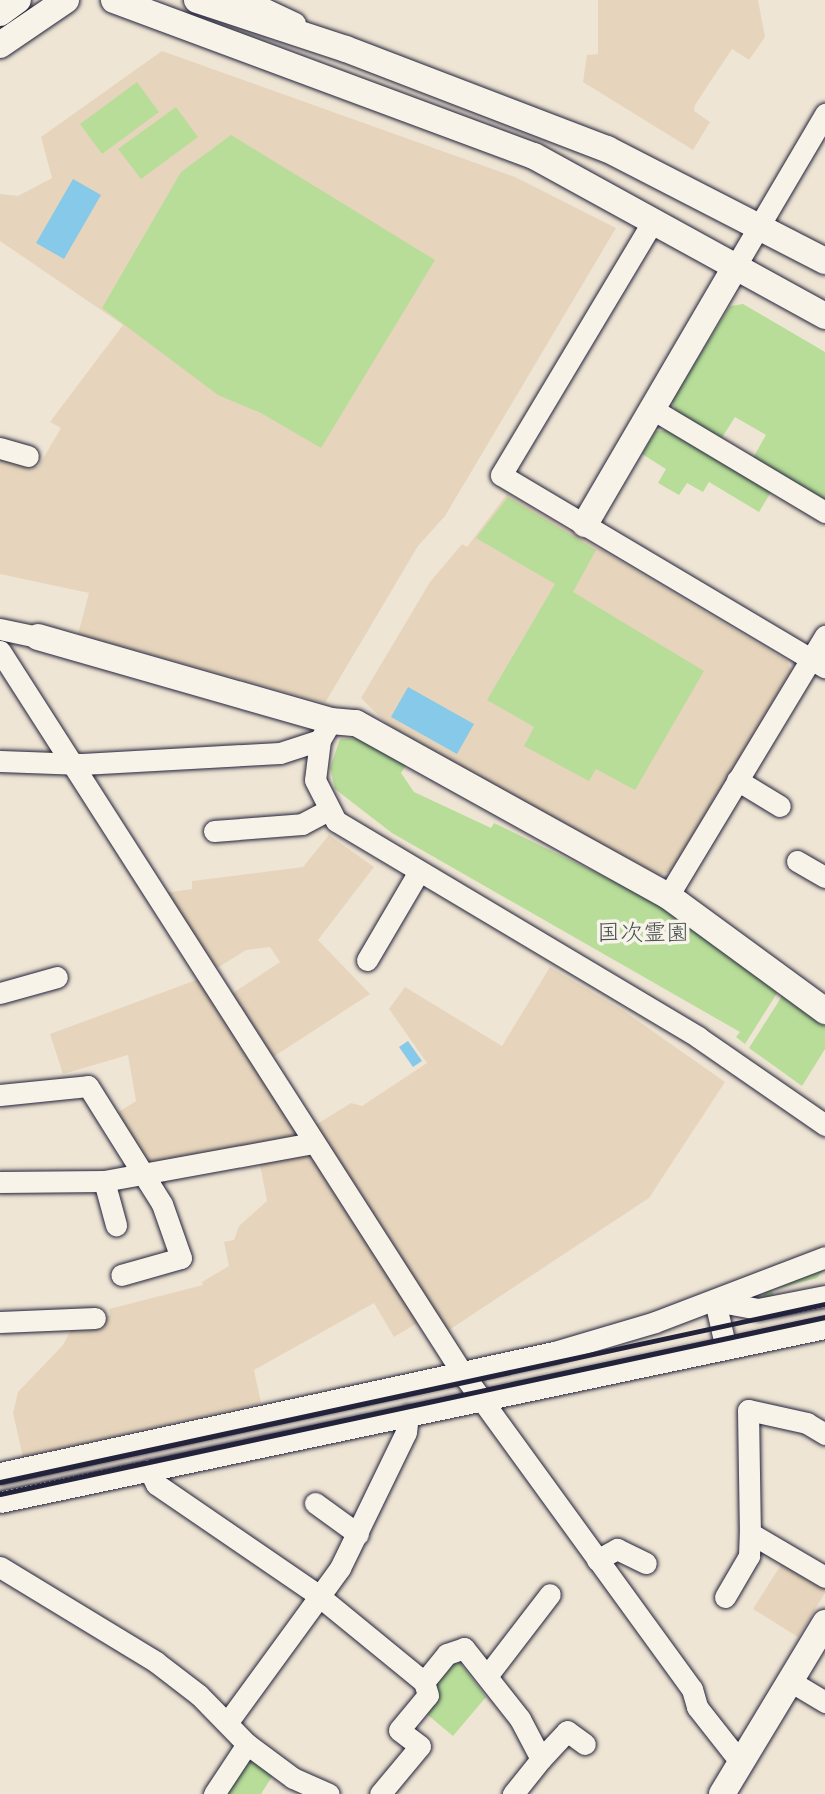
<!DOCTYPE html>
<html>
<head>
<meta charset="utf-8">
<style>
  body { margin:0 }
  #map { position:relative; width:825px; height:1794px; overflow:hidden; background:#efe5d4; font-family:Mynerve,"Klee One",sans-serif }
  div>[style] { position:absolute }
  .built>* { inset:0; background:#e6d5bc }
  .green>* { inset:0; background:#b7dd98 }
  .water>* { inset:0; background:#87c9e8 }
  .roads { filter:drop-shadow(0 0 2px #22223b) drop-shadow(0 0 2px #22223b) }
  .minor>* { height:21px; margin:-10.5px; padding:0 10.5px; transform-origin:10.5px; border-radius:10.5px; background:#f7f3e8 }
  .tertiary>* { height:26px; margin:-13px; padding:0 13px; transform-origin:13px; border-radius:13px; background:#f7f3e8 }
  .rail>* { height:5px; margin:-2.5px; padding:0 2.5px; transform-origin:2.5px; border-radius:2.5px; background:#22223b }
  span { translate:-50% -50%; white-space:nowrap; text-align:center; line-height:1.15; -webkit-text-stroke:7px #f7f3e8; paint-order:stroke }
  .park-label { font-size:23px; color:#475152 }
</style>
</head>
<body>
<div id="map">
  <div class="built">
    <div style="clip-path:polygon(598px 0,758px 0,765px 37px,749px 60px,732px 49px,695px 105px,694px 111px,710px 122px,693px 150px,583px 82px,587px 55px,598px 54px)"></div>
    <div style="clip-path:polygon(162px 51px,515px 177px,616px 228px,445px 516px,418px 546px,325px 703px,78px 634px,89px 593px,0 574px,0 455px,38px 467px,61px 428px,50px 422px,123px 325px,0 241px,0 194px,18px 196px,52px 178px,41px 137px)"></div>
    <div style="clip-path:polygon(507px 494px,787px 661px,791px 671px,671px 871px,659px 875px,438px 755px,387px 724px,361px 698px,430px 582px,462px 544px,467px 547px)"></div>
    <div style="clip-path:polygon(329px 835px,374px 867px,318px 940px,370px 994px,270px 1059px,230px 995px,280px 962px,270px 947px,246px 950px,214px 970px,165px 893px,192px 889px,192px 881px,303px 867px)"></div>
    <div style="clip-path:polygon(550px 967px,624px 1011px,725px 1082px,649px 1198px,446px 1332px,314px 1126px,351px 1103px,362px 1106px,427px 1063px,389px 1009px,405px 987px,502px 1046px)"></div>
    <div style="clip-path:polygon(199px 979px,298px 1135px,294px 1140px,146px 1165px,114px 1115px,136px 1101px,128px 1055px,63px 1074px,50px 1034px)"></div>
    <div style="clip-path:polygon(311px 1154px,419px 1322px,394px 1337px,374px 1303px,254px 1370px,261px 1403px,23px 1457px,13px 1413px,18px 1392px,63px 1345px,74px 1324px,94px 1322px,110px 1315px,109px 1309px,203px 1285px,202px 1282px,229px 1266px,224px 1242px,234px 1240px,239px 1226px,267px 1201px,259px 1159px)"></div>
    <div style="clip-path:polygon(784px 1560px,825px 1585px,825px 1593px,798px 1637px,753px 1609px)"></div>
  </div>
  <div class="green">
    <div style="clip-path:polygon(137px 82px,159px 112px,102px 154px,80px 124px)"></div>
    <div style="clip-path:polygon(176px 107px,198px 137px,141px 179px,118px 149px)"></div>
    <div style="clip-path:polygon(231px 135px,435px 260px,321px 448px,261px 413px,218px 395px,102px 308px,181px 172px)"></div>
    <div style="clip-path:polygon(743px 304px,825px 352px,825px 501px,753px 458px,766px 435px,735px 417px,721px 439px,676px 412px,672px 401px,730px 306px)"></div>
    <div style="clip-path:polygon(667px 430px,771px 492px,759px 512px,709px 482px,703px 492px,687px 483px,679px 495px,658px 483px,666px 469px,642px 454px,656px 431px)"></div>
    <div style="clip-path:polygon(508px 497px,596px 550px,573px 592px,704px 671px,635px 790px,596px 769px,589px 781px,524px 746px,534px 727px,487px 700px,555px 584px,476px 538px)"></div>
    <div style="clip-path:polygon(362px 738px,406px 765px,401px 773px,414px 792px,491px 828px,494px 823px,654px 901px,779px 990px,745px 1044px,736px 1037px,740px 1032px,392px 833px,335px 789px,330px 768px,340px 739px)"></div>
    <div style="clip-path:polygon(784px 993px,825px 1023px,825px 1049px,802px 1086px,749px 1048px)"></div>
    <div style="clip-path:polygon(825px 1268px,817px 1278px,772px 1290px,774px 1296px,762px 1299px,766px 1289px)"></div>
    <div style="clip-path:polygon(457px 1659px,486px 1697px,453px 1736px,423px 1711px,434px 1682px)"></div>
    <div style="clip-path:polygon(250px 1756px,273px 1775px,261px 1794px,220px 1794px)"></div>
  </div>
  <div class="water">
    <div style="clip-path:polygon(73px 179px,101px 195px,64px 259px,36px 243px)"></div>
    <div style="clip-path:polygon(408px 687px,474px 724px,457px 754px,391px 717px)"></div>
    <div style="clip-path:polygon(408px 1041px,422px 1061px,413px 1067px,399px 1047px)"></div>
  </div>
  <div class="roads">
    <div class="minor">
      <div style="left:246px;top:0;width:54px;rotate:25.1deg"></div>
      <div style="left:653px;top:221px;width:296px;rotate:120.9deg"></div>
      <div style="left:501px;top:475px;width:377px;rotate:30.7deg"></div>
      <div style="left:735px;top:267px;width:178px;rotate:-59.5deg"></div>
      <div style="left:654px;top:410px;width:199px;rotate:30.8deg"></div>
      <div style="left:0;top:448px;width:29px;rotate:16deg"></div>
      <div style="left:0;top:629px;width:39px;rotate:12deg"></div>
      <div style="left:0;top:651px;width:859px;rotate:57.37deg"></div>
      <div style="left:463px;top:1374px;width:389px;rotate:54deg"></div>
      <div style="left:692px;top:1689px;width:19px;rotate:74deg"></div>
      <div style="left:697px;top:1707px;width:71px;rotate:51.8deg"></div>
      <div style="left:331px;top:721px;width:22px;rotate:120deg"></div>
      <div style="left:320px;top:740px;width:40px;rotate:97.1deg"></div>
      <div style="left:315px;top:780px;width:46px;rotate:62.9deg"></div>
      <div style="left:336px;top:821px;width:422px;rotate:30.8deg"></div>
      <div style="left:698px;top:1037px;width:155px;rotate:34.7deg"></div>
      <div style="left:0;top:761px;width:82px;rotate:2.1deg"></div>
      <div style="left:82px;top:764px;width:198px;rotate:-3.2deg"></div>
      <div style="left:280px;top:753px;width:42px;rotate:-18deg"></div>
      <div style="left:737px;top:780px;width:50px;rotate:31.2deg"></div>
      <div style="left:214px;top:831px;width:88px;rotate:-4.5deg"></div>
      <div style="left:302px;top:824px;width:30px;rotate:-28deg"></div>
      <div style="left:797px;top:861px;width:32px;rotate:30deg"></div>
      <div style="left:668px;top:896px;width:304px;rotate:-58.9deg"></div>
      <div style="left:367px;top:960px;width:101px;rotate:-59.6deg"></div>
      <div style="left:0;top:993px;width:59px;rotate:-15.7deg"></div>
      <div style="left:0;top:1095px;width:88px;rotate:-5.8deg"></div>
      <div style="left:88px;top:1086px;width:139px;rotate:57.9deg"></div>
      <div style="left:162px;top:1204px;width:57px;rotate:70.6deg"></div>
      <div style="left:181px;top:1258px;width:62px;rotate:164.2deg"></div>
      <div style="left:104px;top:1181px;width:46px;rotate:74.7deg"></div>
      <div style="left:0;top:1182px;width:104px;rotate:-0.6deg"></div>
      <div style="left:104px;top:1181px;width:213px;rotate:-10.3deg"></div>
      <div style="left:0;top:1322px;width:95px;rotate:-2.4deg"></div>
      <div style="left:726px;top:1349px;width:49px;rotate:-102.9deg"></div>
      <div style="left:715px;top:1301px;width:44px;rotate:10.5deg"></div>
      <div style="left:758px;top:1309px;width:68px;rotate:-11deg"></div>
      <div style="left:825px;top:1434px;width:21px;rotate:-149deg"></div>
      <div style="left:807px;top:1423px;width:60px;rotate:-167.6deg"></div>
      <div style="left:748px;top:1410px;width:123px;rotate:89.1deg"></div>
      <div style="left:750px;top:1533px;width:87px;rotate:30.4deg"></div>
      <div style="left:149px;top:1470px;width:16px;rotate:63deg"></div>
      <div style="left:156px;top:1484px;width:191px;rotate:34.4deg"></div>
      <div style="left:314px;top:1592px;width:142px;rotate:39.3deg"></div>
      <div style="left:424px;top:1682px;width:36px;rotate:-51deg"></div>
      <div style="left:447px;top:1654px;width:18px;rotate:-19deg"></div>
      <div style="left:464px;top:1648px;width:90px;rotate:51.7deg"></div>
      <div style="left:520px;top:1719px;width:45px;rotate:62.3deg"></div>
      <div style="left:541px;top:1759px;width:45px;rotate:128.7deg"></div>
      <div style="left:0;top:1473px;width:567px;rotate:-12.32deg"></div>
      <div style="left:554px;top:1352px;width:105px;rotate:-16.5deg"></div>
      <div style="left:655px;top:1322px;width:182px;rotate:-20.9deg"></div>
      <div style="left:0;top:1502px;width:843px;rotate:-11.91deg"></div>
      <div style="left:315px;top:1503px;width:53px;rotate:35.8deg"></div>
      <div style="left:597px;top:1560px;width:23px;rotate:-29deg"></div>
      <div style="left:617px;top:1549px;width:32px;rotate:26deg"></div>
      <div style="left:0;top:1567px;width:183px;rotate:31.3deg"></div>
      <div style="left:156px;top:1662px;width:54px;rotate:37.5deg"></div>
      <div style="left:199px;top:1695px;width:69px;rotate:45.6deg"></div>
      <div style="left:247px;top:1744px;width:57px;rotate:36.5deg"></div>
      <div style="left:293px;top:1778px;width:39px;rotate:24deg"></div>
      <div style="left:725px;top:1597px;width:48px;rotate:-59.7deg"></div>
      <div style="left:749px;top:1556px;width:23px;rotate:-88deg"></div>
      <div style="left:487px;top:1676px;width:103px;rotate:-52.5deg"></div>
      <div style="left:790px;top:1681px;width:41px;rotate:31deg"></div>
      <div style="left:227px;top:1723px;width:192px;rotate:-53.9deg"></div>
      <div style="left:340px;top:1568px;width:151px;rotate:-64.1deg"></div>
      <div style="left:406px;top:1432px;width:17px;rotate:-83deg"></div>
      <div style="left:541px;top:1759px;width:38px;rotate:-47deg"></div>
      <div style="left:567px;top:1731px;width:22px;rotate:36deg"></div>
      <div style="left:214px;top:1794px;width:60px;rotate:-56.6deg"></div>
      <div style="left:380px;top:1794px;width:62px;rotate:-50.2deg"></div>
      <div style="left:420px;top:1746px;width:26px;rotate:-143deg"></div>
      <div style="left:399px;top:1730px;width:45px;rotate:-50.4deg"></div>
      <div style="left:428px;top:1695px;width:14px;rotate:-107deg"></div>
    </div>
    <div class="tertiary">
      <div style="left:114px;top:0;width:448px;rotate:20.4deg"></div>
      <div style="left:534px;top:156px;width:332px;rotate:28.8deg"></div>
      <div style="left:197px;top:0;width:157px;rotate:18.2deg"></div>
      <div style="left:346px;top:49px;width:280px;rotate:21deg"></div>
      <div style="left:607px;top:149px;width:245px;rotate:27.2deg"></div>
      <div style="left:0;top:13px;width:22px;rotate:-36deg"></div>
      <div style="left:0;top:45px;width:80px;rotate:-34.3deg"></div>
      <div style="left:585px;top:524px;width:298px;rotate:-59.7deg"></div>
      <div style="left:38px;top:637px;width:305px;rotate:16deg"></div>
      <div style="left:331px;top:721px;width:25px;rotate:5deg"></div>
      <div style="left:356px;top:723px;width:357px;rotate:29deg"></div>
      <div style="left:668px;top:896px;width:195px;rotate:36.2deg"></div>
      <div style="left:722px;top:1794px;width:200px;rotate:-58.9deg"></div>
    </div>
  </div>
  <div class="rail">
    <div style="left:0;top:1482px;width:844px;rotate:-12.18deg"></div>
    <div style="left:0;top:1494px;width:844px;rotate:-12.11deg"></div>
  </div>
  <div class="park-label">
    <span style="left:643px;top:934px">国次霊園</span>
  </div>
</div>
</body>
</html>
